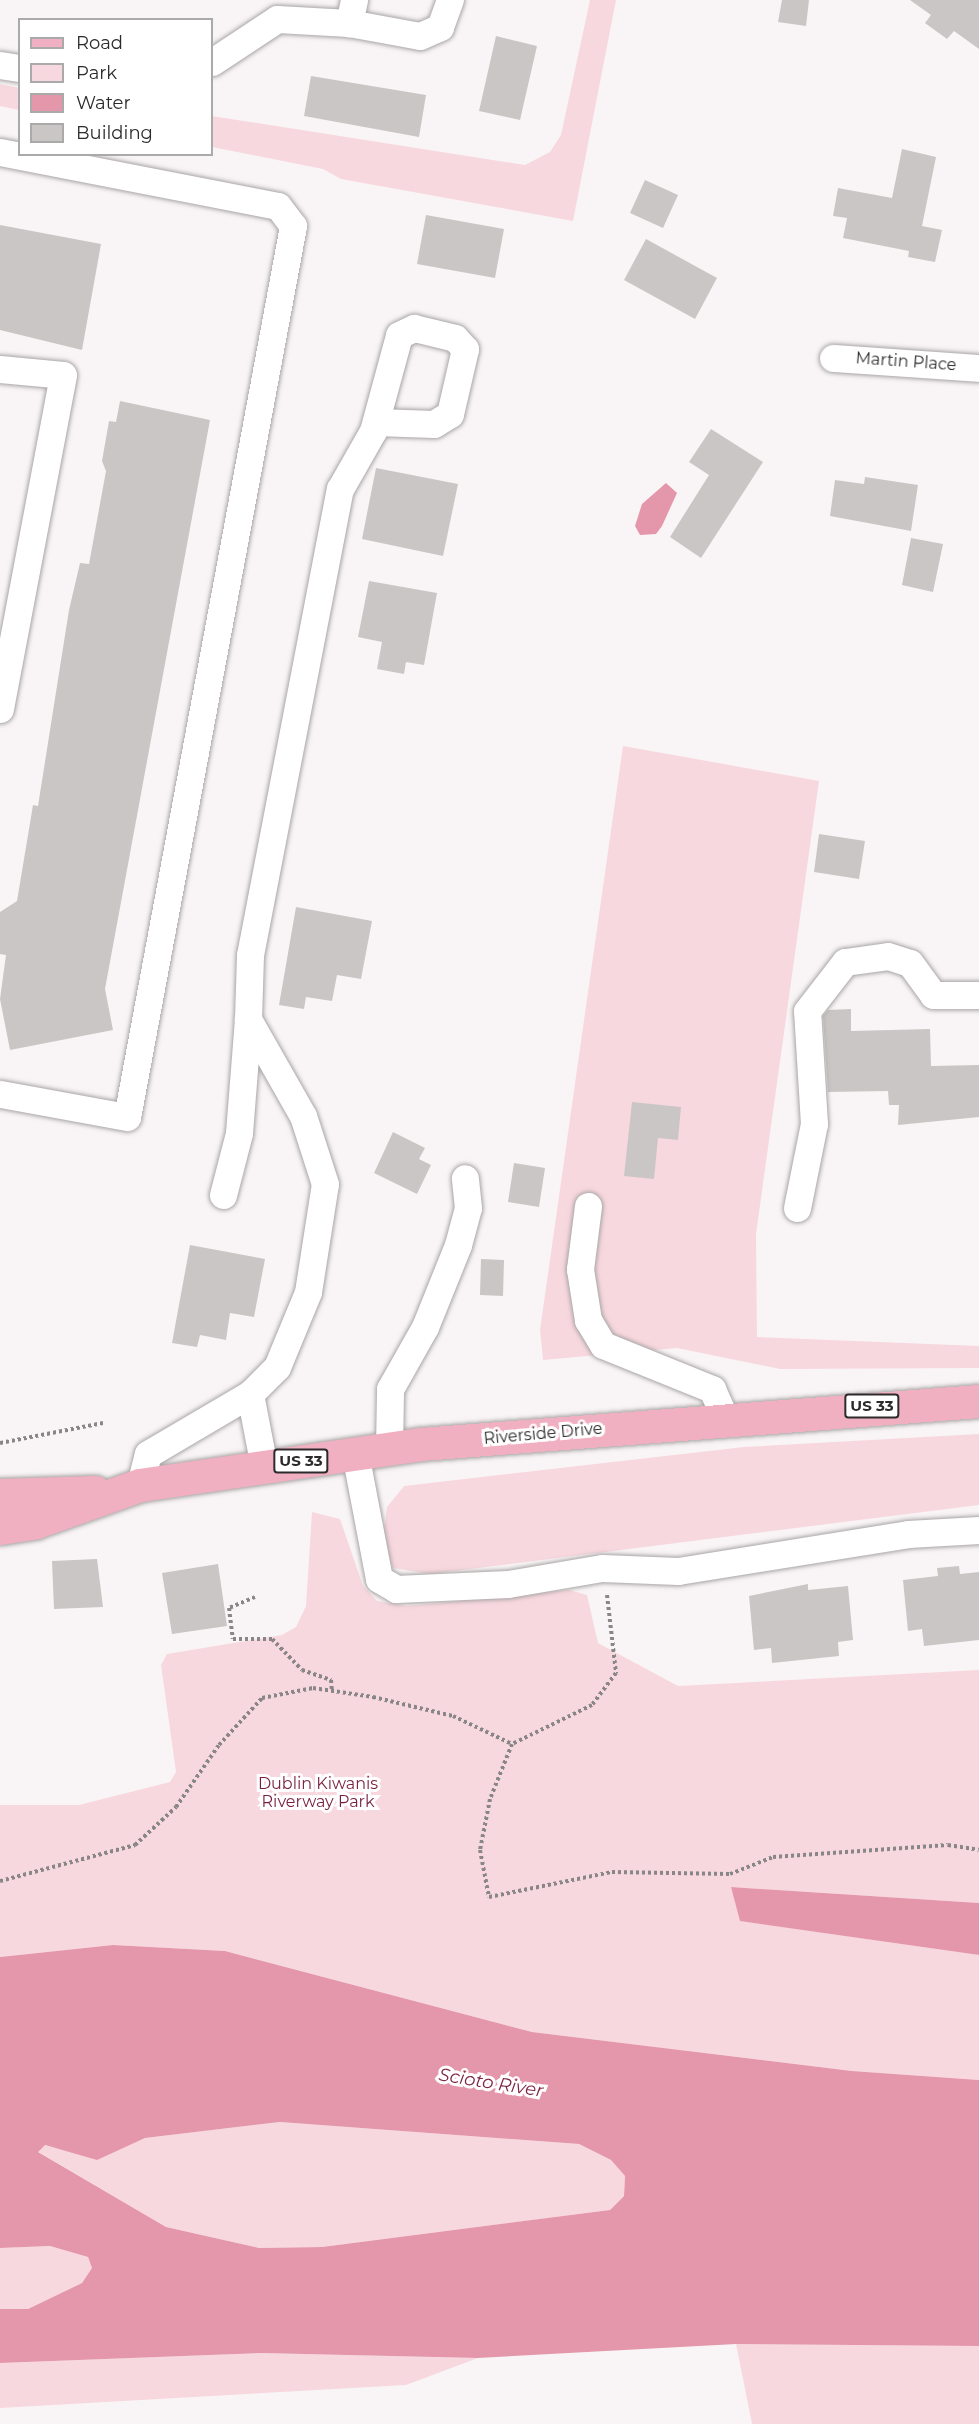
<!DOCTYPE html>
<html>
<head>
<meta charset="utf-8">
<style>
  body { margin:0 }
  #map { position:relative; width:979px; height:2424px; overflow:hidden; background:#f9f5f6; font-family:Montserrat,sans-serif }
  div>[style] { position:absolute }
  .green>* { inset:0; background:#f8d8df }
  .water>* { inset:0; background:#e497aa }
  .building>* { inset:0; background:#cac6c6 }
  .path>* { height:4px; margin-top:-2px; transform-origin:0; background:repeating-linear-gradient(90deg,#898687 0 3px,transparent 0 6px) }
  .roads { filter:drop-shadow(0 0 2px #aaa6a6) drop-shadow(0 0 2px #aaa6a6) }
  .minor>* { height:27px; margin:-13.5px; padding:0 13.5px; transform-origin:13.5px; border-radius:13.5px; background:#fff }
  .major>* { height:33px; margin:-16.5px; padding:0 16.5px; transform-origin:16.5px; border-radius:16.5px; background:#f1b0c2 }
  span { translate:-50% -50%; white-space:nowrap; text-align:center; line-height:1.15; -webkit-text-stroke:6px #fff; paint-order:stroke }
  .shield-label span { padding:2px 4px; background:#fff; border:2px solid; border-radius:4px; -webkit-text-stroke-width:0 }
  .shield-label { font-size:15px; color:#2c2b2b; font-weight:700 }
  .street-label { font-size:16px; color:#2c2b2b }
  .park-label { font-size:16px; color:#791f3f }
  .water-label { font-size:18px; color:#7e2544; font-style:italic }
  .legend { position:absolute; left:18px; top:18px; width:195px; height:138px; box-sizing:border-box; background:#fff; border:2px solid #abaaaa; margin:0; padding:8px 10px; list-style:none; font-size:18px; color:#2c2b2b }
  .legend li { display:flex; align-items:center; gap:12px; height:30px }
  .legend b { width:30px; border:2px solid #abaaaa }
</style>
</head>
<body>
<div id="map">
  <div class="green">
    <div style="clip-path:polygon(590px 0,616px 0,573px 221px,341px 179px,323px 169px,212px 147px,212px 116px,525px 165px,550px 152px,561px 135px)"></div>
    <div style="clip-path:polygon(0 84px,19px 88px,19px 110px,0 106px)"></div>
    <div style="clip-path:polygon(623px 746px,819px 781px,756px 1234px,757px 1337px,979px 1346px,979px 1368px,780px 1369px,677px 1348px,543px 1360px,540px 1330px)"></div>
    <div style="clip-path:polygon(979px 1434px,979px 1505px,430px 1574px,393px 1568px,382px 1544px,387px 1507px,404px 1486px,744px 1447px)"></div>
    <div style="clip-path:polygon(312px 1512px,340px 1519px,363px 1586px,377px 1601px,407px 1606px,569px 1590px,587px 1595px,598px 1643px,678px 1686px,979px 1670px,979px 1903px,731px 1887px,741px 1921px,979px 1955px,979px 2080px,852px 2071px,532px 2032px,225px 1951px,113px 1945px,0 1957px,0 1805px,79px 1805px,170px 1782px,176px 1772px,161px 1665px,167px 1654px,282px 1635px,296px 1627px,306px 1606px)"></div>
    <div style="clip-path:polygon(280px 2122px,579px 2144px,611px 2160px,625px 2176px,624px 2196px,610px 2210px,322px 2247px,259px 2248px,166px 2227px,37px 2151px,44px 2145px,97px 2159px,145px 2138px)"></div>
    <div style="clip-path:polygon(50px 2246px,88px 2257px,92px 2268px,82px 2283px,28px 2309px,0 2309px,0 2248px)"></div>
    <div style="clip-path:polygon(736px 2344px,979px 2346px,979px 2424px,752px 2424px)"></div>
    <div style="clip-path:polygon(261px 2353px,478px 2358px,406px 2385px,0 2408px,0 2363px)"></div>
  </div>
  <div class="water">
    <div style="clip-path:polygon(666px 483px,677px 493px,662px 526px,656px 534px,640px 535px,635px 526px,642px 504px)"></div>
    <div style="clip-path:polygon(731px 1887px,979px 1903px,979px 1955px,740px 1921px)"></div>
    <div style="clip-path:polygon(evenodd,113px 1945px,225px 1951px,532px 2032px,852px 2071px,979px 2080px,979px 2346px,736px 2344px,478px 2358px,261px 2353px,0 2363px,0 2309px,28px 2309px,82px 2283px,92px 2268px,88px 2257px,50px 2246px,0 2248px,0 1957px,113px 1945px,280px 2122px,579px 2144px,611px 2160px,625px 2176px,624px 2196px,610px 2210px,322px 2247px,259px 2248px,166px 2227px,38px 2152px,45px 2145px,97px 2160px,145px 2138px,280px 2122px)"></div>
  </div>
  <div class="building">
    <div style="clip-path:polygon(782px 0,809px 0,806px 26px,778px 22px)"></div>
    <div style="clip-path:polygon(910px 0,979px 0,979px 49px,954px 31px,947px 39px,925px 23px,931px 15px)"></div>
    <div style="clip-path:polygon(496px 36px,537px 46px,520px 120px,479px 111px)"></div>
    <div style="clip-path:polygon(311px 76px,426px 95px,419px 137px,304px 116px)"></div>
    <div style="clip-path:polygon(902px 149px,936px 157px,922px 226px,942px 230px,935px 262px,908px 257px,909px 251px,843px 238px,847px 218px,833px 216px,838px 188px,892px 198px)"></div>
    <div style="clip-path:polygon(645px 180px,678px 195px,663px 228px,630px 213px)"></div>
    <div style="clip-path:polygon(426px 215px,504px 229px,495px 278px,417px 264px)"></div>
    <div style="clip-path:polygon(0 225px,101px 244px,82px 350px,0 330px)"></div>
    <div style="clip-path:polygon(646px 239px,717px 278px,695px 319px,624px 280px)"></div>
    <div style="clip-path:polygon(120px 401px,210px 420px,105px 989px,113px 1030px,10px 1050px,0 999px,6px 955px,0 954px,0 912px,17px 901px,33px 805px,38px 806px,69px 610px,80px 563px,89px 564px,106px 471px,102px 461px,109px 421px,116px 422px)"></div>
    <div style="clip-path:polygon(711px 429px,763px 462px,701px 558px,670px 537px,709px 475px,689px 462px)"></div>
    <div style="clip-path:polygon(376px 468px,458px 484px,443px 556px,362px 539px)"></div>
    <div style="clip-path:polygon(865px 477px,918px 485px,911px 531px,830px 516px,835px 480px,864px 484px)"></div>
    <div style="clip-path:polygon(911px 538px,943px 544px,933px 592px,902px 585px)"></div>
    <div style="clip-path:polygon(369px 581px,437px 593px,424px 665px,406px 662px,404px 674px,377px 669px,382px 642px,358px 637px)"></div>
    <div style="clip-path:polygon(819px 834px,865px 841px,859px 879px,814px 872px)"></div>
    <div style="clip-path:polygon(296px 907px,372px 921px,361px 979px,337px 975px,332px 1001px,306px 997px,304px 1009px,279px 1005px)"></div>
    <div style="clip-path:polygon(851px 1009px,851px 1031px,930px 1029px,931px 1066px,979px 1065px,979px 1117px,898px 1125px,899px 1105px,889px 1105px,888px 1091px,828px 1092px,823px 1016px,828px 1010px)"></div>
    <div style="clip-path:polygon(632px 1102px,681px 1107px,678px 1140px,658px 1138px,654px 1179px,624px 1176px)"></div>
    <div style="clip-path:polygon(393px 1132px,425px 1148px,419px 1159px,431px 1165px,417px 1194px,374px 1173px)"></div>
    <div style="clip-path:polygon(514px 1163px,545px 1168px,539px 1207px,508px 1202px)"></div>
    <div style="clip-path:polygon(190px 1245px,265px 1259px,254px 1317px,230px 1313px,226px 1340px,200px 1335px,197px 1347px,172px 1343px)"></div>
    <div style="clip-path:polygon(481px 1259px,504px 1260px,503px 1296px,480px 1295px)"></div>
    <div style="clip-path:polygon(97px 1559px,103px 1607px,54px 1609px,52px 1561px)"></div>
    <div style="clip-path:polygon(218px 1564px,227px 1626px,172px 1634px,162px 1573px)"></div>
    <div style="clip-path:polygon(959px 1566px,960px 1574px,979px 1572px,979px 1640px,924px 1646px,922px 1629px,908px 1631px,903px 1580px,938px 1576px,937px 1568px)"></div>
    <div style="clip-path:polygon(808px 1584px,808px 1590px,848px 1586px,853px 1640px,838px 1642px,839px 1656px,772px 1663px,771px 1648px,754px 1650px,749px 1596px)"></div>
  </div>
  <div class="path">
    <div style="left:0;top:1443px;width:105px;rotate:-11deg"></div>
    <div style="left:607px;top:1595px;width:79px;rotate:83.4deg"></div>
    <div style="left:616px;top:1673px;width:40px;rotate:127deg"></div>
    <div style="left:592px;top:1705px;width:89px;rotate:154deg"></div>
    <div style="left:512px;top:1744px;width:59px;rotate:111.8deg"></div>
    <div style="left:490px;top:1799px;width:52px;rotate:101.1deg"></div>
    <div style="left:480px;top:1850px;width:48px;rotate:79.2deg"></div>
    <div style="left:489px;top:1897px;width:126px;rotate:-11.5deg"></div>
    <div style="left:612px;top:1872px;width:118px;rotate:1deg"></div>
    <div style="left:730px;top:1874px;width:46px;rotate:-21.6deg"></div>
    <div style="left:773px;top:1857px;width:175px;rotate:-3.9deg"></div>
    <div style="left:948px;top:1845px;width:31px;rotate:9deg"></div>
    <div style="left:255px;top:1597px;width:28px;rotate:157deg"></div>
    <div style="left:229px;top:1608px;width:31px;rotate:83deg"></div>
    <div style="left:233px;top:1639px;width:39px"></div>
    <div style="left:272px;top:1639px;width:43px;rotate:45.9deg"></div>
    <div style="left:302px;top:1670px;width:31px;rotate:19deg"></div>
    <div style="left:331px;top:1680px;width:11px;rotate:85deg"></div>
    <div style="left:0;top:1881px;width:140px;rotate:-14.9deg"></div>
    <div style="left:135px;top:1845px;width:56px;rotate:-42.8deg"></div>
    <div style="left:176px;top:1807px;width:75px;rotate:-55.3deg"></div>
    <div style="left:219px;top:1745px;width:64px;rotate:-47.5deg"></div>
    <div style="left:262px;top:1698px;width:52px;rotate:-11.1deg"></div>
    <div style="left:313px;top:1688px;width:61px;rotate:8.5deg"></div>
    <div style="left:373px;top:1697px;width:82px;rotate:13.4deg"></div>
    <div style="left:453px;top:1716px;width:65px;rotate:25.4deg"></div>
  </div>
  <div class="roads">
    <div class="minor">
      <div style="left:354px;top:0;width:24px;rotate:102deg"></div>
      <div style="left:349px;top:23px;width:72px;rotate:10.4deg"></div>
      <div style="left:420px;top:36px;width:22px;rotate:-24deg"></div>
      <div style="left:440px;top:27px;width:29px;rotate:-70deg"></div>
      <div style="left:212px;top:62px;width:78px;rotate:-33.5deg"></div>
      <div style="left:277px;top:19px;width:72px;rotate:3.2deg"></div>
      <div style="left:0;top:65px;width:20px;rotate:9deg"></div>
      <div style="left:0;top:152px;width:283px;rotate:11deg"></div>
      <div style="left:278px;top:206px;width:25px;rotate:53deg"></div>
      <div style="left:293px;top:226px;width:906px;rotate:100.55deg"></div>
      <div style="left:127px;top:1117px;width:129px;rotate:-169.7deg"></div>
      <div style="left:833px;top:358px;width:146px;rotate:3.9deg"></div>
      <div style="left:0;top:369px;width:63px;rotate:5.4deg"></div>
      <div style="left:63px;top:375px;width:340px;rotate:100.7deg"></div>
      <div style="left:223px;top:1195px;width:64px;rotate:-75.5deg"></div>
      <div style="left:239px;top:1133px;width:114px;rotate:-85.5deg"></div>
      <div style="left:588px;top:1206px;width:64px;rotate:97.2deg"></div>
      <div style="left:580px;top:1269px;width:52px;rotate:81.1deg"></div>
      <div style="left:588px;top:1320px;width:29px;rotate:59deg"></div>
      <div style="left:603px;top:1345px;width:118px;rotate:22deg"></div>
      <div style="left:712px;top:1389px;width:32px;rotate:66deg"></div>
      <div style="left:797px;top:1208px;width:86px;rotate:-78.6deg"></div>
      <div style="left:814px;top:1124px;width:113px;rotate:-93.5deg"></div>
      <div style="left:807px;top:1011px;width:62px;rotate:-52.2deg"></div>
      <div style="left:845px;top:962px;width:43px;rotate:-7.9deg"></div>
      <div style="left:888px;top:956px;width:23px;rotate:18deg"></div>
      <div style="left:910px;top:963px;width:39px;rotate:54deg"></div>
      <div style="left:933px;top:995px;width:46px"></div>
      <div style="left:250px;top:1394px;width:74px;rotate:79.1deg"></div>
      <div style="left:389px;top:1449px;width:60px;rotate:-89deg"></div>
      <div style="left:390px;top:1389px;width:71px;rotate:-60.6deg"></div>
      <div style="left:425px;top:1327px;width:88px;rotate:-68.1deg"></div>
      <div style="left:458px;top:1245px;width:38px;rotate:-75deg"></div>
      <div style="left:468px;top:1208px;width:30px;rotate:-96deg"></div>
      <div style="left:355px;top:1453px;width:128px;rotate:79.2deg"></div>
      <div style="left:379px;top:1579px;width:20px;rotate:30deg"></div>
      <div style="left:396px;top:1589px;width:112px;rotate:-2.6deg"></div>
      <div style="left:508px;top:1584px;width:95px;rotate:-9.7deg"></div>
      <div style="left:602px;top:1568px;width:76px;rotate:2.3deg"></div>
      <div style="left:678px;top:1571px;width:233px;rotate:-9.1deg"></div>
      <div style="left:908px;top:1534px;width:71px;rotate:-3.2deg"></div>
      <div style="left:140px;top:1485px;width:32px;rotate:-76deg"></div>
      <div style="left:148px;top:1454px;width:118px;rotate:-30.5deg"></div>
      <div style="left:250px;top:1394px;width:38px;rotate:-45deg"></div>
      <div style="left:277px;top:1367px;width:81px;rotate:-67.5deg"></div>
      <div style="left:308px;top:1292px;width:109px;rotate:-81.1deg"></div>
      <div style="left:325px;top:1184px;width:71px;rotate:-107.9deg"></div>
      <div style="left:303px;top:1116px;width:112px;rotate:-119.6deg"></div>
      <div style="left:248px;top:1019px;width:64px;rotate:-88.2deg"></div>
      <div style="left:250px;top:955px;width:475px;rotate:-79.1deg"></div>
      <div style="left:340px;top:489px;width:67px;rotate:-60.4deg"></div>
      <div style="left:373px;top:431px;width:99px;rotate:-74.8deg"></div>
      <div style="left:399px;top:335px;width:17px;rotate:-25deg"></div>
      <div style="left:414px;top:328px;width:42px;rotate:13.7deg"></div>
      <div style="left:455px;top:338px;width:15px;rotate:48deg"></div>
      <div style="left:465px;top:349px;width:67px;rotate:103deg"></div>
      <div style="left:450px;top:414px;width:19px;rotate:148deg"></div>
      <div style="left:434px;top:424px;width:58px;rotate:-178deg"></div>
    </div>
    <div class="major">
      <div style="left:0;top:1495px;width:95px;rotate:-1.8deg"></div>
      <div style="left:0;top:1528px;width:36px;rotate:-9deg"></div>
      <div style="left:36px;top:1522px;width:110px;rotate:-19.6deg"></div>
      <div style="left:140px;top:1485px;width:284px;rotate:-8.3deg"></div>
      <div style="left:421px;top:1444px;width:560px;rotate:-4.41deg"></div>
    </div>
  </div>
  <div class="shield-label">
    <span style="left:872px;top:1406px">US 33</span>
    <span style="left:301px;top:1461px">US 33</span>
  </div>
  <div class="street-label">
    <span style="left:906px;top:362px;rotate:4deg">Martin Place</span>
    <span style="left:543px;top:1434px;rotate:-5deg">Riverside Drive</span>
  </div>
  <div class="park-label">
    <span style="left:318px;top:1793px">Dublin Kiwanis<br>Riverway Park</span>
  </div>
  <div class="water-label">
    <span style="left:491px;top:2083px;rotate:9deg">Scioto River</span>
  </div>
  <ul class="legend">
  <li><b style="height:8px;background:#f1b0c2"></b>Road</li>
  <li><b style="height:16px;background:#f8d8df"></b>Park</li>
  <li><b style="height:16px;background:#e497aa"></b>Water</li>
  <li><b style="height:16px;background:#cac6c6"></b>Building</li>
  </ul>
</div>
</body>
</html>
